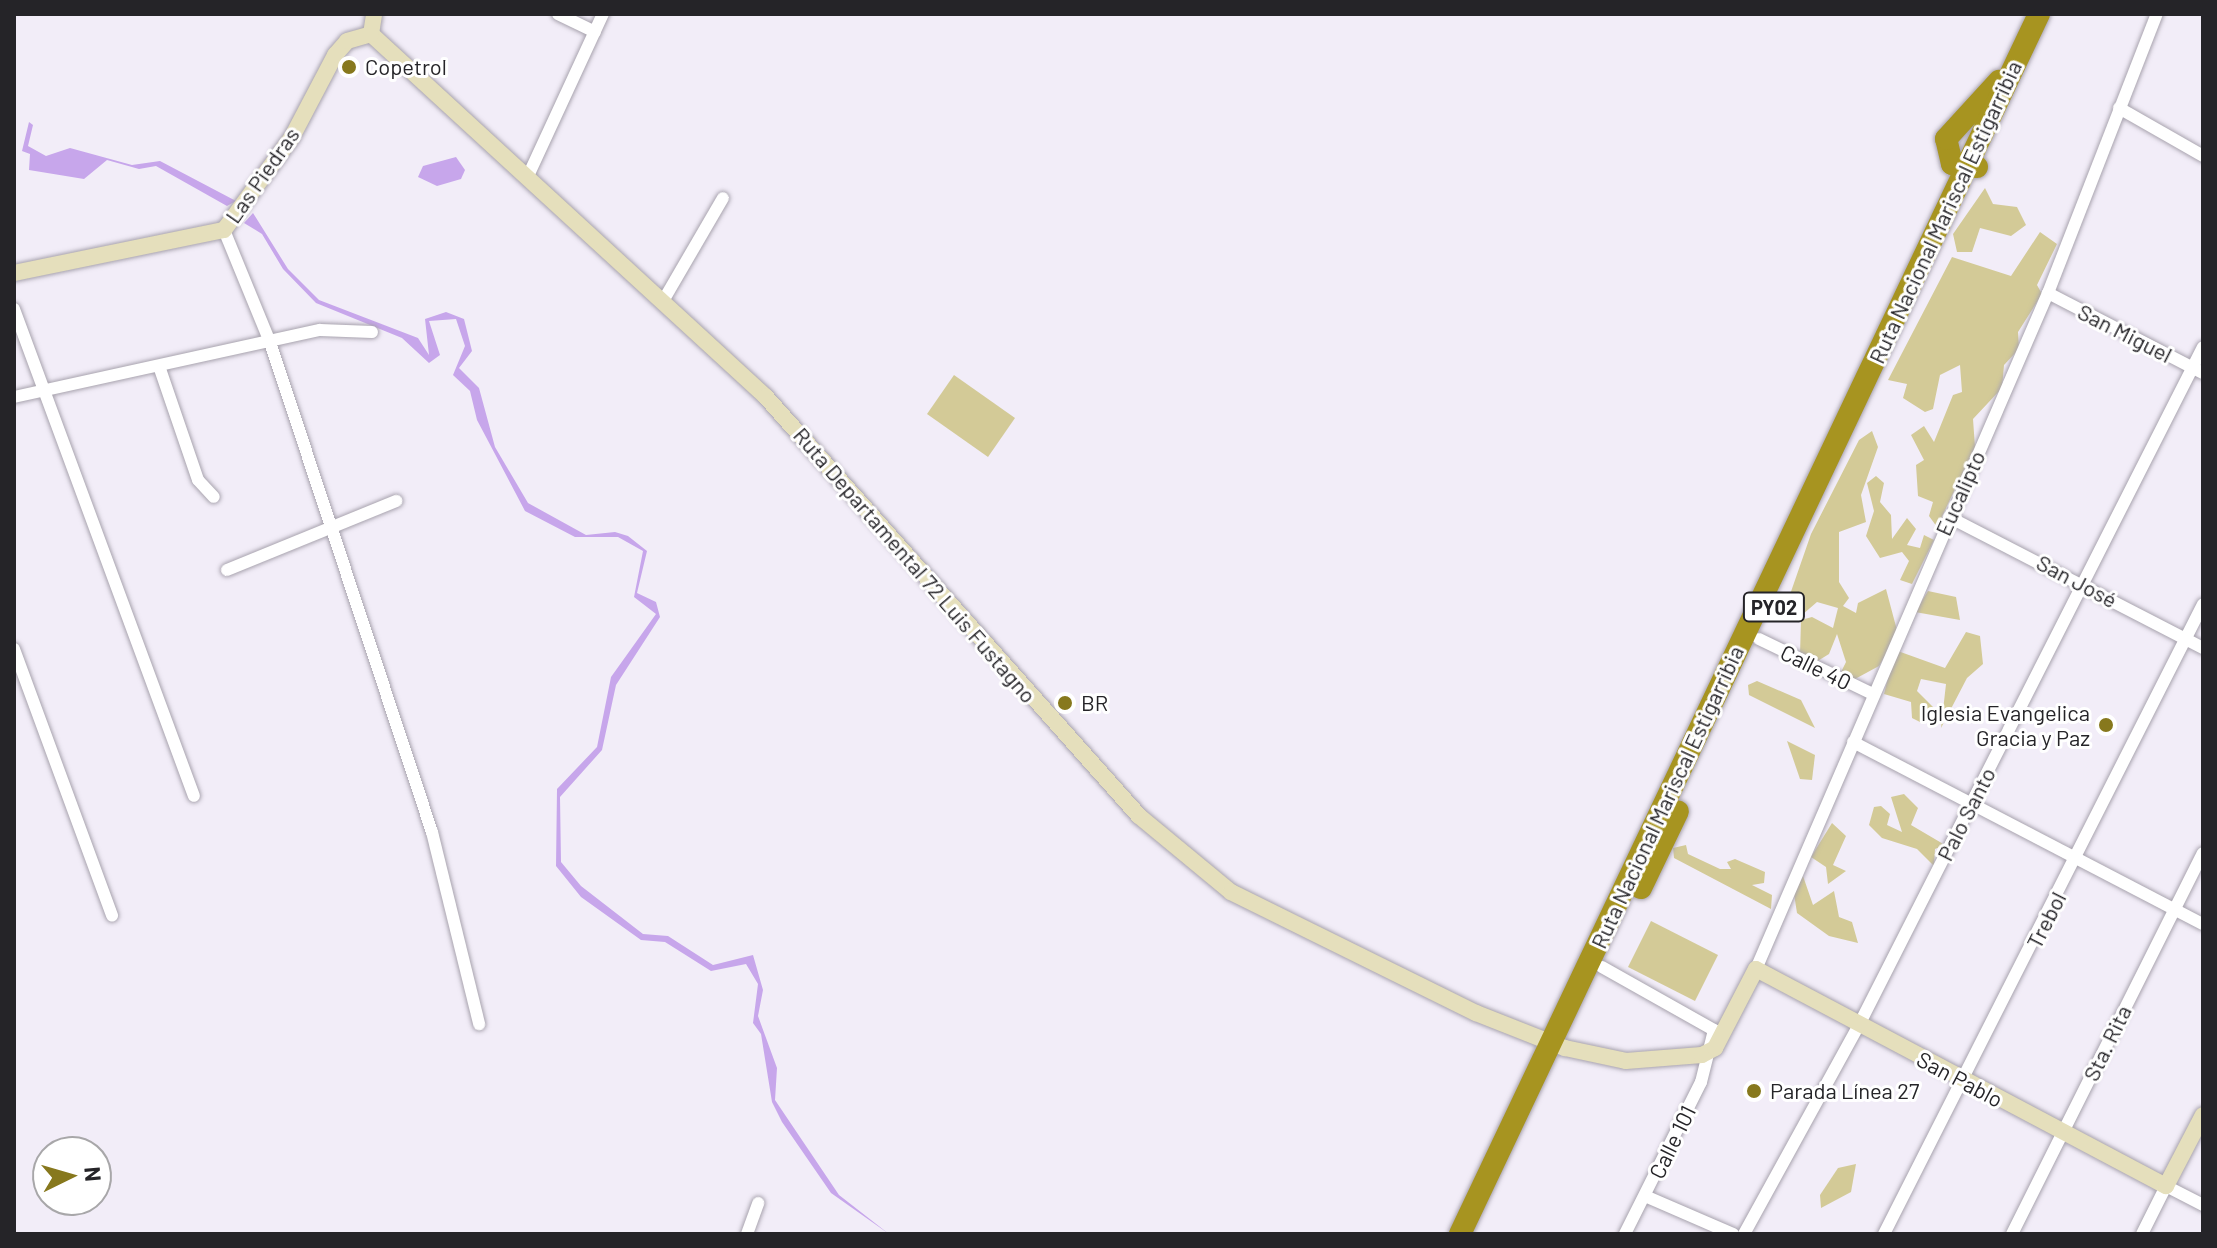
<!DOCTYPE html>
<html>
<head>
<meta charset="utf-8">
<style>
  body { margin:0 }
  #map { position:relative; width:2217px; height:1248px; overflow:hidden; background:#f2edf8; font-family:Barlow,sans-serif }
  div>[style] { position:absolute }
  .green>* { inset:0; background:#d3ca97 }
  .water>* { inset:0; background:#c7a6eb }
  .roads { filter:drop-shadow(0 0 2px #a8a3ae) drop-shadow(0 0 2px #a8a3ae) }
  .street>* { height:12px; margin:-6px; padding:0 6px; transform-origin:6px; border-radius:6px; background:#fff }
  .secondary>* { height:16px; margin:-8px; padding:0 8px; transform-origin:8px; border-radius:8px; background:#e5dfbc }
  .highway>* { height:22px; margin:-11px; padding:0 11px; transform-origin:11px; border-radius:11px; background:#a79420 }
  .dots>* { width:22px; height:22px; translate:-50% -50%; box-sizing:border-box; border:4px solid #fff; border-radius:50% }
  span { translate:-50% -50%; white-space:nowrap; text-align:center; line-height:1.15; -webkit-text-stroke:6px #fff; paint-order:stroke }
  .shield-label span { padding:2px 6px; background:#fff; border:2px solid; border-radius:6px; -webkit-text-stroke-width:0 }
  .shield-label { font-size:20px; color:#252428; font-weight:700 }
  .poi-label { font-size:22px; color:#252428 }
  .left { translate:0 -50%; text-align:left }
  .right { translate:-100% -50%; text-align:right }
  .street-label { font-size:22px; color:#252428 }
  .frame { position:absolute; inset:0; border:16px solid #252428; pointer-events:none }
  .north { position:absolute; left:32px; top:1136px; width:80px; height:80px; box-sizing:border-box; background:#fff; border:2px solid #a8a7a9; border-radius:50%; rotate:85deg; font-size:22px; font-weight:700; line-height:32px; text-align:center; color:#252428 }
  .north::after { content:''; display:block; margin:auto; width:28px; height:36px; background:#87781d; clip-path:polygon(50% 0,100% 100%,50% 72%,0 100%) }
</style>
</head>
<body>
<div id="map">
  <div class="green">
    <div style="clip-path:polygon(1985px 188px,1993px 204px,2017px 207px,2026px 225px,2011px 236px,1980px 228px,1972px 252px,1957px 252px,1953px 234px)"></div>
    <div style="clip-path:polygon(2040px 232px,2057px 244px,2037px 285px,2042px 294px,2018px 332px,2019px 349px,2004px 365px,2002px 388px,1973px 419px,1975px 447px,1937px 527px,1929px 516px,1933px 502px,1918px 496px,1916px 465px,1924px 460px,1911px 435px,1924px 426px,1934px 442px,1953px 395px,1962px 392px,1960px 365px,1940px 375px,1933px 409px,1925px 412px,1903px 398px,1907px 384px,1888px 380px,1952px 257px,2011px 276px)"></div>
    <div style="clip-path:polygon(954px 375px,1015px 418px,988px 457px,927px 414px)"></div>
    <div style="clip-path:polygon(1872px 431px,1878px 447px,1861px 495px,1866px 522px,1839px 532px,1839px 582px,1849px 598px,1843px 606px,1856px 613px,1858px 603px,1886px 589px,1898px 634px,1879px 666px,1855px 679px,1839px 676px,1846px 662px,1837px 634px,1829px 654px,1816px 662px,1800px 655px,1801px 620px,1812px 617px,1833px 628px,1838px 608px,1817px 602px,1802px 615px,1786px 606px,1811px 534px,1859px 440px)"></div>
    <div style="clip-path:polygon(1876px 476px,1884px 483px,1880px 502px,1891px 515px,1892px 539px,1907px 518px,1916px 529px,1907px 545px,1920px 548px,1924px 535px,1934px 540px,1912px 584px,1900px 580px,1909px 561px,1902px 552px,1880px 558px,1866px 536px,1874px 511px,1867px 483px)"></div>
    <div style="clip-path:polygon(1928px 591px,1956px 597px,1960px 620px,1915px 612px)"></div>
    <div style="clip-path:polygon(1966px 632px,1980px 636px,1983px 664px,1967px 678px,1941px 728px,1946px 684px,1921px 679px,1917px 691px,1933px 707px,1924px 724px,1912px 718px,1911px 702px,1884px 694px,1895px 650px,1945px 668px)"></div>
    <div style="clip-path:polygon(1757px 681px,1801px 700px,1815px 728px,1749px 695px,1748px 685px)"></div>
    <div style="clip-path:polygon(1787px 741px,1815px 755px,1812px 780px,1800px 779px)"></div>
    <div style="clip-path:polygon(1904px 794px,1918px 808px,1911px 825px,1945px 845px,1935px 849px,1934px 866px,1917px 849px,1882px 838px,1869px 825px,1874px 807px,1881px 806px,1890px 814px,1887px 825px,1902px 832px,1891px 797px)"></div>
    <div style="clip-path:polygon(1832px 823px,1846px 836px,1833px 865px,1846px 871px,1828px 884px,1826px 867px,1811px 857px)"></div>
    <div style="clip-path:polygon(1686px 845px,1688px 854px,1720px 869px,1731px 869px,1727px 862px,1735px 859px,1765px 872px,1764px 883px,1752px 885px,1772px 895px,1771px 909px,1674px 858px,1673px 848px)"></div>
    <div style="clip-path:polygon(1803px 876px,1813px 905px,1834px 891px,1839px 917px,1852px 922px,1858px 943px,1829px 936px,1797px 913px,1794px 894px)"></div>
    <div style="clip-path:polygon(1651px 921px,1718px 955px,1695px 1001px,1628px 967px)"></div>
    <div style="clip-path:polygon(1856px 1164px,1851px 1192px,1821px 1208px,1820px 1195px,1838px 1168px)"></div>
  </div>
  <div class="water">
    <div style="clip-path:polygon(29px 122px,33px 125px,28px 146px,46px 156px,70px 148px,132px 165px,160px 161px,236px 201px,227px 206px,156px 166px,139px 169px,107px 160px,84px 179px,29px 170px,30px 154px,22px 151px)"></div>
    <div style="clip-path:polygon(456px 157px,465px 170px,461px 179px,437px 186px,418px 177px,423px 166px)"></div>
    <div style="clip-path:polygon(253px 213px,288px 269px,319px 300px,418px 338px,429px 355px,425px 319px,446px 312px,464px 319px,472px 351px,459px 368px,479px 388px,495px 447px,528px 503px,586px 535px,615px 532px,628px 536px,647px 551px,637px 593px,656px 602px,660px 617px,616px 685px,602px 750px,560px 797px,561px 862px,581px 886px,643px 934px,668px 936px,713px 965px,753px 955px,763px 990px,758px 1016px,777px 1068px,775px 1100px,839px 1195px,889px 1234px,831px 1193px,782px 1122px,772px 1102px,761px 1034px,753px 1023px,758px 984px,746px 964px,711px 971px,665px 942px,641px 940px,581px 897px,556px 866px,557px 789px,597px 747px,611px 677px,656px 614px,634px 597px,643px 551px,618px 537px,575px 537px,525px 511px,477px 420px,470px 391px,453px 375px,465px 346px,456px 319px,429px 321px,440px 355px,429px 363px,402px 338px,316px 303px,283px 269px,262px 234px,244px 223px)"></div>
  </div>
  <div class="roads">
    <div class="street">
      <div style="left:558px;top:14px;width:41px;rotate:25.9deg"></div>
      <div style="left:2119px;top:108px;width:97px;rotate:29.7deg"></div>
      <div style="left:528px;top:176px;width:179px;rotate:-65.2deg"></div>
      <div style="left:224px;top:230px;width:121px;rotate:67.7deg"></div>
      <div style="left:270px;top:342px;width:516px;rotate:71.71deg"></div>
      <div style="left:432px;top:832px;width:198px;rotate:76.2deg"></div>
      <div style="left:2048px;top:293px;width:174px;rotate:27.3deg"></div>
      <div style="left:663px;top:301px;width:119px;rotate:-59.8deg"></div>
      <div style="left:14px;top:309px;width:519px;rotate:69.72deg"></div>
      <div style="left:159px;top:366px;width:120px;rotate:71.1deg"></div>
      <div style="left:198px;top:480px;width:23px;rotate:47deg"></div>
      <div style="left:14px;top:397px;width:313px;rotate:-12.4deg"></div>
      <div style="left:320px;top:330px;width:52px;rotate:2.2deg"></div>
      <div style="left:1949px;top:517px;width:286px;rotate:27.3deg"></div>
      <div style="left:227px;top:570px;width:183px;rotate:-22.2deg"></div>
      <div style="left:1759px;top:639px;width:127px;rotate:25.8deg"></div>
      <div style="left:14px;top:649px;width:284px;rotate:69.8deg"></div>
      <div style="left:1853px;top:742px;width:394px;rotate:27.5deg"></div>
      <div style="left:1602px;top:967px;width:129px;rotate:29.4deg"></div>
      <div style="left:1714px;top:1030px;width:54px;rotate:104deg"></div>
      <div style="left:1701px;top:1082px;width:170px;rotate:116.6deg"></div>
      <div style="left:1756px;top:969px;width:736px;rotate:-66.64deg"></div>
      <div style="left:2048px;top:293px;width:300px;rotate:-68.7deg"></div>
      <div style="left:1645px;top:1196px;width:96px;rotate:23.4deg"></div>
      <div style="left:747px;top:1234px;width:33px;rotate:-70deg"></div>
      <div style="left:1744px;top:1234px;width:239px;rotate:-61.2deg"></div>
      <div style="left:1859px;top:1025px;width:760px;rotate:-63.1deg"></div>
      <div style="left:1884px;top:1234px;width:706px;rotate:-63.14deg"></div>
      <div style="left:2012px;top:1234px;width:426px;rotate:-63.4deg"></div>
      <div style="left:2142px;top:1234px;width:54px;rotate:-63.4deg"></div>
      <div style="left:2166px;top:1186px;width:42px;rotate:27.2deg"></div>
    </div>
    <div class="secondary">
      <div style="left:371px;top:34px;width:536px;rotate:42.58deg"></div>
      <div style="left:766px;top:397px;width:561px;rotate:48.32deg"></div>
      <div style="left:1139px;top:816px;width:119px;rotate:39.6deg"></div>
      <div style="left:1231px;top:892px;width:273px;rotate:26.3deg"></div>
      <div style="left:1476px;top:1013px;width:96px;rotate:21.5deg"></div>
      <div style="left:1565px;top:1048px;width:62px;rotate:12deg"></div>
      <div style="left:1626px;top:1061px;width:76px;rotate:-4.5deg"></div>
      <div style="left:1702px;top:1055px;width:15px;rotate:-28deg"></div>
      <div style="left:1715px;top:1048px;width:89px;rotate:-62.6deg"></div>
      <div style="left:1756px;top:969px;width:464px;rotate:27.9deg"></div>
      <div style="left:2166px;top:1186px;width:80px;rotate:-62.5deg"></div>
      <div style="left:371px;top:34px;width:20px;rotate:-81deg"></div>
      <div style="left:14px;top:273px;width:214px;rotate:-11.6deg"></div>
      <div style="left:224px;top:230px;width:115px;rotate:-53.8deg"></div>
      <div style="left:292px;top:137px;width:93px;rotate:-62.3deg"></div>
      <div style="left:335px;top:55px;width:18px;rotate:-49deg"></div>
      <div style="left:347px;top:41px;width:25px;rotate:-16deg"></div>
    </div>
    <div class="highway">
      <div style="left:1977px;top:167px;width:25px;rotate:-173deg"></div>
      <div style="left:1952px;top:164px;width:26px;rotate:-103deg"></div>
      <div style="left:1946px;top:139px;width:79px;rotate:-47.6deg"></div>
      <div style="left:1641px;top:888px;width:85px;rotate:-64.3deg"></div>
      <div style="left:1460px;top:1234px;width:1350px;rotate:-64.61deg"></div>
    </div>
  </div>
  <div class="dots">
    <div style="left:349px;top:67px;background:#87781d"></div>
    <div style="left:1065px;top:703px;background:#87781d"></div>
    <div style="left:2106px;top:725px;background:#87781d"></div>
    <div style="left:1754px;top:1091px;background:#87781d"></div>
  </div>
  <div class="shield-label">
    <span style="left:1774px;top:607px">PY02</span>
  </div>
  <div class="poi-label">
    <span class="left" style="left:365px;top:67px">Copetrol</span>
    <span class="left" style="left:1081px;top:703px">BR</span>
    <span class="right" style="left:2090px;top:725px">Iglesia Evangelica<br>Gracia y Paz</span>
    <span class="left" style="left:1770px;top:1091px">Parada Línea 27</span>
  </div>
  <div class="street-label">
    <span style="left:262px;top:175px;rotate:-55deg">Las Piedras</span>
    <span style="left:1945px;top:212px;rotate:-65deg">Ruta Nacional Mariscal Estigarribia</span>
    <span style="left:2125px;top:333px;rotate:27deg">San Miguel</span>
    <span style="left:1960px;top:493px;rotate:-66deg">Eucalipto</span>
    <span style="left:915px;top:565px;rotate:49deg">Ruta Departamental 72 Luis Fustagno</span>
    <span style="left:2077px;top:581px;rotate:28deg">San José</span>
    <span style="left:1816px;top:667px;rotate:26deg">Calle 40</span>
    <span style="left:1667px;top:797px;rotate:-65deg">Ruta Nacional Mariscal Estigarribia</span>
    <span style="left:1966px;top:814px;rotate:-63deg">Palo Santo</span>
    <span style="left:2046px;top:920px;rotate:-63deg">Trebol</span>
    <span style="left:2107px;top:1043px;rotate:-64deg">Sta. Rita</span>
    <span style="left:1960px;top:1079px;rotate:28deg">San Pablo</span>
    <span style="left:1672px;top:1142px;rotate:-64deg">Calle 101</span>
  </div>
  <div class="frame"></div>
  <div class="north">N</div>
</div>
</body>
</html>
